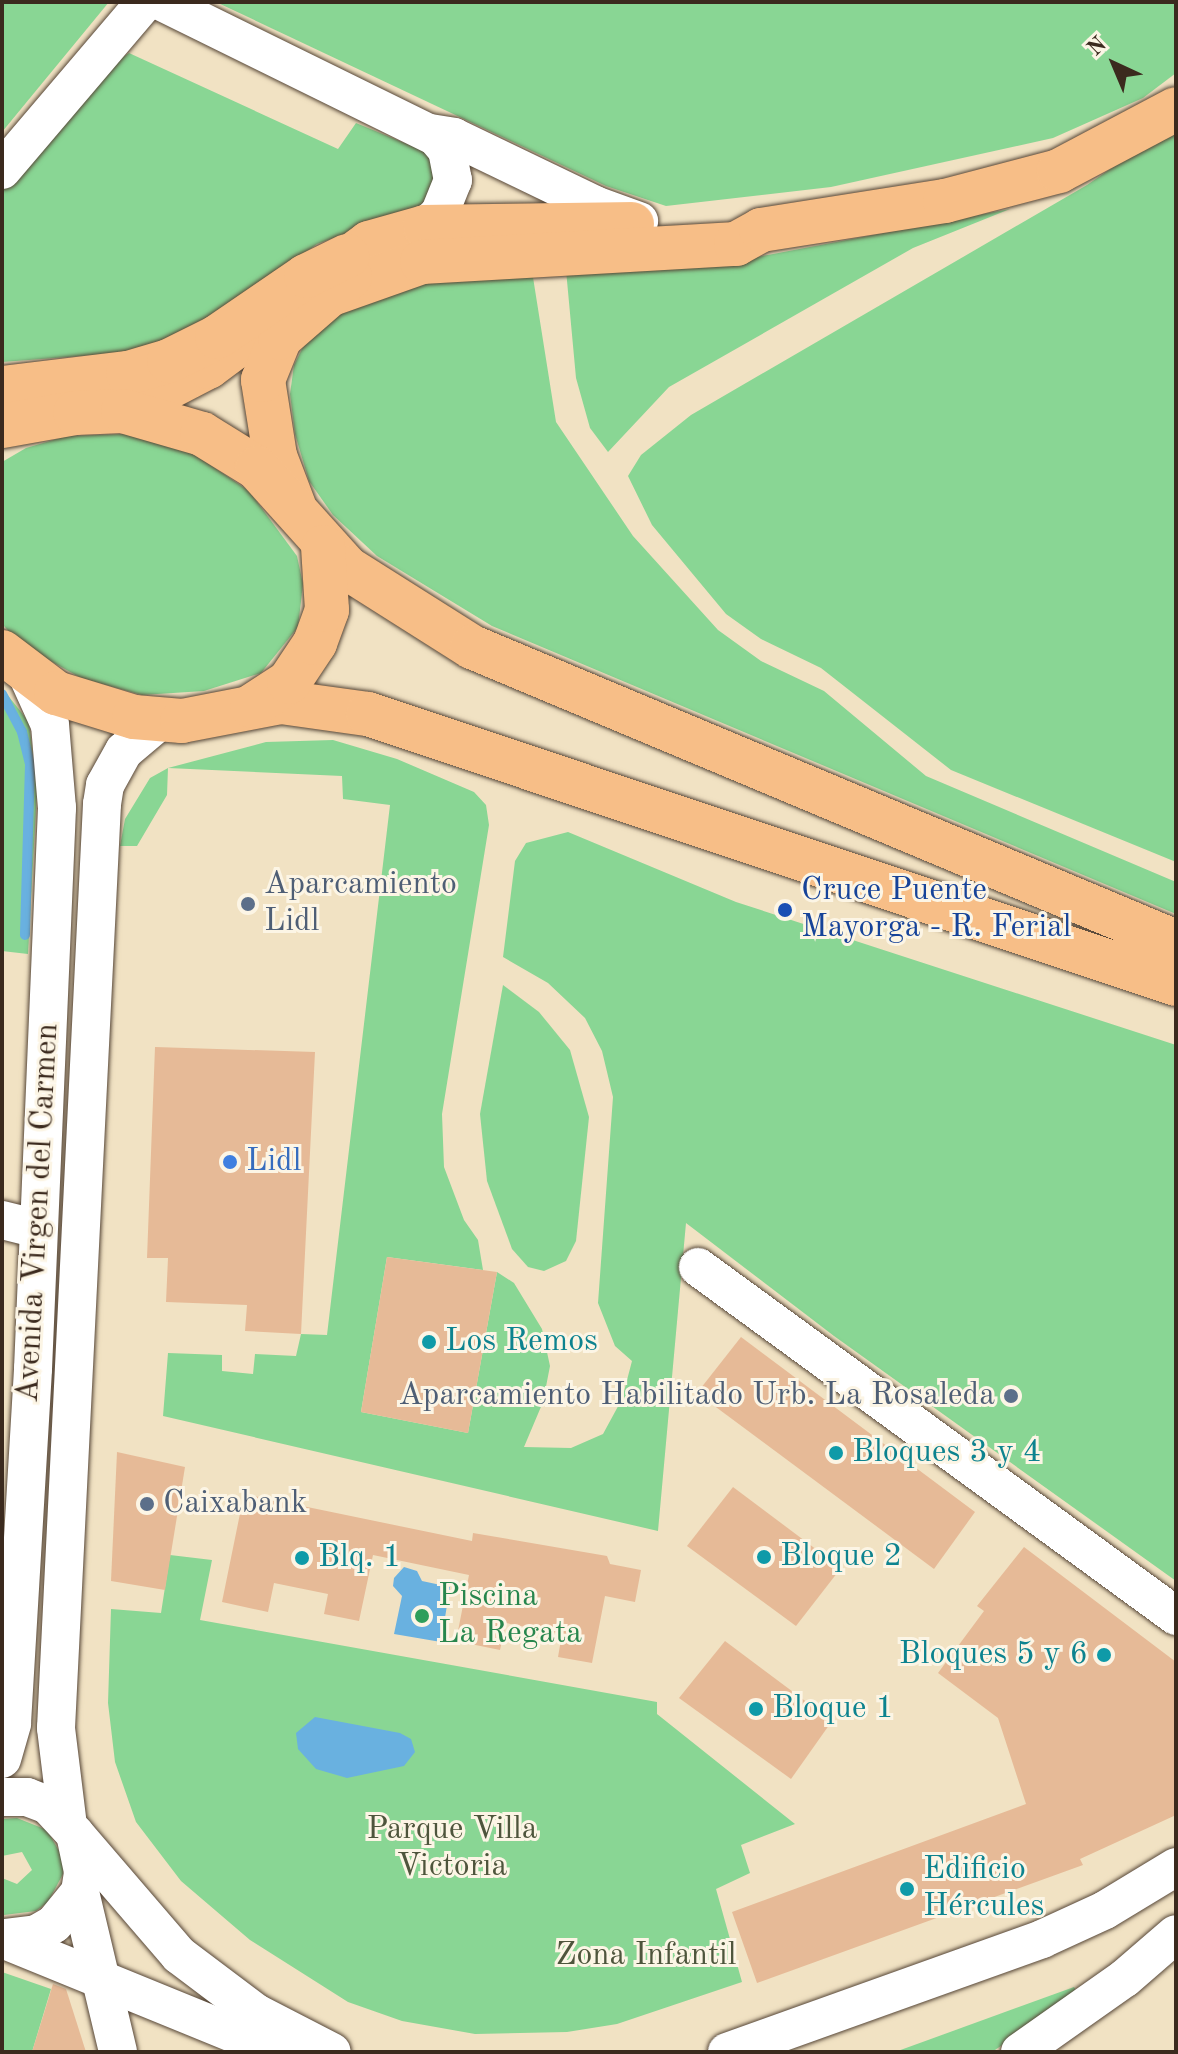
<!DOCTYPE html>
<html>
<head>
<meta charset="utf-8">
<style>
  body { margin:0 }
  #map { position:relative; width:1178px; height:2054px; overflow:hidden; background:#f1e2c3; font-family:"Old Standard TT",serif }
  div>[style] { position:absolute }
  .green>* { inset:0; background:#89d694 }
  .water>* { inset:0; background:#69b1e0 }
  .stream>* { height:10px; margin:-5px; padding:0 5px; transform-origin:5px; border-radius:5px; background:#69b1e0 }
  .building>* { inset:0; background:#e6ba97 }
  .roads { filter:drop-shadow(0 0 2px #564637) drop-shadow(0 0 2px #564637) }
  .minor>* { height:38px; margin:-19px; padding:0 19px; transform-origin:19px; border-radius:19px; background:#fff }
  .major>* { height:44px; margin:-22px; padding:0 22px; transform-origin:22px; border-radius:22px; background:#f7be87 }
  .highway>* { height:44px; margin:-22px; padding:0 22px; transform-origin:22px; border-radius:22px; background:#f7be87 }
  .dots>* { width:22px; height:22px; translate:-50% -50%; box-sizing:border-box; border:4px solid #fcf5e5; border-radius:50% }
  span { translate:-50% -50%; white-space:nowrap; text-align:center; line-height:1.15; -webkit-text-stroke:6px #fcf5e5; paint-order:stroke }
  .service-label { font-size:32px; color:#4e5e75 }
  .left { translate:0 -50%; text-align:left }
  .right { translate:-100% -50%; text-align:right }
  .transit-label { font-size:32px; color:#164399 }
  .shop-label { font-size:32px; color:#366cbe }
  .street-label { font-size:32px; color:#3b2a1e }
  .culture-label { font-size:32px; color:#0d838f }
  .leisure-label { font-size:32px; color:#27864d }
  .park-label { font-size:32px; color:#4e553c }
  .frame { position:absolute; inset:0; border:4px solid #3b2a1e; pointer-events:none }
  .north { position:absolute; left:1074px; top:24px; width:80px; height:80px; -webkit-text-stroke:6px #fcf5e5; paint-order:stroke; rotate:316deg; font-size:22px; font-weight:700; line-height:32px; text-align:center; color:#3b2a1e }
  .north::after { content:''; display:block; margin:auto; width:28px; height:36px; background:#3b2a1e; clip-path:polygon(50% 0,100% 100%,50% 72%,0 100%) }
</style>
</head>
<body>
<div id="map">
  <div class="green">
    <div style="clip-path:polygon(2px 2px,109px 2px,2px 132px)"></div>
    <div style="clip-path:polygon(216px 2px,1176px 2px,1176px 73px,1143px 98px,1053px 138px,831px 187px,666px 206px,606px 186px)"></div>
    <div style="clip-path:polygon(129px 53px,338px 149px,356px 123px,429px 153px,439px 174px,428px 204px,317px 244px,194px 332px,135px 352px,2px 362px,2px 190px,114px 63px)"></div>
    <div style="clip-path:polygon(1176px 124px,1176px 862px,951px 770px,821px 668px,761px 639px,726px 614px,652px 525px,628px 476px,641px 455px,691px 415px,1087px 185px)"></div>
    <div style="clip-path:polygon(1010px 209px,913px 248px,669px 387px,608px 452px,590px 428px,576px 378px,566px 270px,752px 258px)"></div>
    <div style="clip-path:polygon(532px 271px,556px 422px,633px 536px,718px 630px,761px 661px,824px 691px,926px 776px,1176px 882px,1176px 914px,492px 626px,377px 556px,333px 515px,309px 481px,295px 434px,290px 394px,294px 365px,309px 335px,338px 307px,414px 281px)"></div>
    <div style="clip-path:polygon(125px 434px,194px 454px,249px 491px,297px 556px,303px 584px,298px 627px,261px 673px,204px 691px,142px 695px,81px 678px,22px 645px,2px 624px,2px 462px,26px 448px,67px 436px)"></div>
    <div style="clip-path:polygon(2px 688px,29px 722px,37px 791px,28px 954px,2px 951px)"></div>
    <div style="clip-path:polygon(333px 740px,397px 759px,474px 792px,486px 805px,489px 825px,442px 1114px,444px 1167px,464px 1220px,478px 1240px,483px 1270px,387px 1257px,361px 1412px,468px 1433px,497px 1272px,514px 1283px,542px 1329px,550px 1366px,543px 1402px,524px 1447px,571px 1448px,603px 1434px,622px 1399px,632px 1361px,615px 1346px,598px 1303px,613px 1097px,602px 1051px,585px 1018px,548px 983px,503px 957px,515px 861px,526px 843px,568px 832px,736px 902px,1176px 1045px,1176px 1581px,834px 1336px,686px 1223px,658px 1531px,163px 1416px,168px 1353px,222px 1355px,222px 1371px,253px 1374px,255px 1354px,296px 1356px,301px 1334px,327px 1335px,390px 805px,343px 799px,342px 776px,168px 768px,167px 795px,137px 846px,120px 846px,125px 819px,150px 778px,168px 768px,266px 742px)"></div>
    <div style="clip-path:polygon(503px 985px,539px 1012px,570px 1050px,589px 1117px,576px 1241px,566px 1261px,544px 1271px,528px 1267px,512px 1249px,487px 1181px,480px 1114px)"></div>
    <div style="clip-path:polygon(170px 1555px,212px 1560px,200px 1620px,657px 1702px,657px 1714px,795px 1824px,741px 1845px,750px 1873px,716px 1889px,742px 1982px,617px 2024px,567px 2032px,475px 2034px,402px 2021px,348px 2002px,250px 1940px,181px 1881px,136px 1822px,115px 1762px,108px 1703px,111px 1609px,161px 1613px)"></div>
    <div style="clip-path:polygon(17px 1818px,47px 1830px,63px 1858px,63px 1874px,48px 1902px,36px 1911px,4px 1915px,2px 1878px,17px 1884px,32px 1870px,22px 1852px,2px 1856px,2px 1819px)"></div>
    <div style="clip-path:polygon(2px 1972px,51px 1989px,32px 2052px,2px 2052px)"></div>
    <div style="clip-path:polygon(1074px 1987px,1078px 1994px,992px 2052px,895px 2052px)"></div>
  </div>
  <div class="water">
    <div style="clip-path:polygon(404px 1567px,417px 1571px,422px 1581px,450px 1587px,441px 1642px,394px 1634px,402px 1596px,393px 1586px,394px 1578px)"></div>
    <div style="clip-path:polygon(315px 1717px,400px 1733px,411px 1739px,415px 1752px,404px 1766px,347px 1778px,316px 1769px,298px 1749px,296px 1733px)"></div>
  </div>
  <div class="stream">
    <div style="left:2px;top:694px;width:43px;rotate:62.2deg"></div>
    <div style="left:22px;top:732px;width:34px;rotate:76deg"></div>
    <div style="left:30px;top:765px;width:170px;rotate:91.7deg"></div>
  </div>
  <div class="building">
    <div style="clip-path:polygon(155px 1047px,315px 1052px,301px 1334px,245px 1331px,247px 1305px,166px 1302px,168px 1258px,147px 1258px)"></div>
    <div style="clip-path:polygon(387px 1257px,497px 1272px,468px 1433px,361px 1412px)"></div>
    <div style="clip-path:polygon(741px 1337px,975px 1512px,934px 1569px,697px 1393px)"></div>
    <div style="clip-path:polygon(117px 1452px,185px 1467px,165px 1590px,111px 1581px)"></div>
    <div style="clip-path:polygon(733px 1487px,841px 1568px,796px 1626px,687px 1546px)"></div>
    <div style="clip-path:polygon(244px 1494px,472px 1541px,473px 1533px,607px 1556px,610px 1564px,641px 1570px,635px 1602px,605px 1596px,592px 1663px,558px 1657px,562px 1634px,506px 1623px,500px 1650px,456px 1641px,469px 1575px,373px 1555px,359px 1621px,324px 1614px,328px 1594px,274px 1583px,268px 1612px,222px 1602px)"></div>
    <div style="clip-path:polygon(1024px 1547px,1176px 1662px,1176px 1815px,1080px 1859px,1083px 1865px,757px 1983px,732px 1912px,1026px 1804px,998px 1718px,938px 1673px,984px 1611px,977px 1606px)"></div>
    <div style="clip-path:polygon(725px 1641px,832px 1721px,791px 1779px,679px 1698px)"></div>
    <div style="clip-path:polygon(53px 1984px,66px 1989px,86px 2052px,32px 2052px)"></div>
  </div>
  <div class="roads">
    <div class="minor">
      <div style="left:162px;top:2px;width:305px;rotate:26.2deg"></div>
      <div style="left:436px;top:137px;width:17px;rotate:50deg"></div>
      <div style="left:447px;top:150px;width:31px;rotate:79deg"></div>
      <div style="left:453px;top:180px;width:37px;rotate:112deg"></div>
      <div style="left:439px;top:214px;width:19px;rotate:137deg"></div>
      <div style="left:430px;top:133px;width:24px;rotate:9deg"></div>
      <div style="left:454px;top:137px;width:157px;rotate:25.7deg"></div>
      <div style="left:595px;top:205px;width:47px;rotate:20deg"></div>
      <div style="left:2px;top:170px;width:221px;rotate:-49.6deg"></div>
      <div style="left:2px;top:1220px;width:37px;rotate:14deg"></div>
      <div style="left:698px;top:1267px;width:592px;rotate:36.13deg"></div>
      <div style="left:2px;top:1759px;width:37px;rotate:-74deg"></div>
      <div style="left:12px;top:1723px;width:355px;rotate:-86.6deg"></div>
      <div style="left:33px;top:1369px;width:562px;rotate:-87.55deg"></div>
      <div style="left:57px;top:808px;width:83px;rotate:-94.8deg"></div>
      <div style="left:50px;top:725px;width:58px;rotate:-114.4deg"></div>
      <div style="left:2px;top:1797px;width:25px"></div>
      <div style="left:27px;top:1797px;width:22px;rotate:21deg"></div>
      <div style="left:48px;top:1805px;width:40px;rotate:47deg"></div>
      <div style="left:75px;top:1834px;width:40px;rotate:78deg"></div>
      <div style="left:83px;top:1873px;width:19px;rotate:99deg"></div>
      <div style="left:80px;top:1892px;width:41px;rotate:129.1deg"></div>
      <div style="left:54px;top:1924px;width:20px;rotate:150deg"></div>
      <div style="left:37px;top:1934px;width:35px;rotate:173deg"></div>
      <div style="left:68px;top:1826px;width:99px;rotate:-97deg"></div>
      <div style="left:56px;top:1728px;width:925px;rotate:-87.15deg"></div>
      <div style="left:102px;top:804px;width:19px;rotate:-81deg"></div>
      <div style="left:105px;top:785px;width:39px;rotate:-61deg"></div>
      <div style="left:124px;top:751px;width:50px;rotate:-40.1deg"></div>
      <div style="left:75px;top:1834px;width:160px;rotate:49.3deg"></div>
      <div style="left:179px;top:1955px;width:96px;rotate:37deg"></div>
      <div style="left:256px;top:2013px;width:85px;rotate:27.2deg"></div>
      <div style="left:80px;top:1892px;width:164px;rotate:76.6deg"></div>
      <div style="left:2px;top:1939px;width:299px;rotate:22.2deg"></div>
      <div style="left:727px;top:2052px;width:335px;rotate:-19.7deg"></div>
      <div style="left:1042px;top:1939px;width:69px;rotate:-24.7deg"></div>
      <div style="left:1105px;top:1910px;width:83px;rotate:-31.2deg"></div>
      <div style="left:1020px;top:2052px;width:128px;rotate:-35.2deg"></div>
      <div style="left:1125px;top:1978px;width:67px;rotate:-40.8deg"></div>
    </div>
    <div class="major">
      <div style="left:319px;top:280px;width:62px;rotate:-36.5deg"></div>
      <div style="left:369px;top:243px;width:58px;rotate:-15.9deg"></div>
      <div style="left:425px;top:227px;width:207px;rotate:-0.8deg"></div>
      <div style="left:329px;top:295px;width:99px;rotate:-19.5deg"></div>
      <div style="left:422px;top:262px;width:315px;rotate:-3.3deg"></div>
      <div style="left:736px;top:244px;width:29px;rotate:-29deg"></div>
      <div style="left:761px;top:230px;width:186px;rotate:-9deg"></div>
      <div style="left:945px;top:201px;width:118px;rotate:-14.7deg"></div>
      <div style="left:1059px;top:171px;width:132px;rotate:-27.9deg"></div>
      <div style="left:123px;top:411px;width:96px;rotate:-27.4deg"></div>
      <div style="left:208px;top:367px;width:69px;rotate:-36.7deg"></div>
      <div style="left:294px;top:506px;width:53px;rotate:-110.8deg"></div>
      <div style="left:275px;top:456px;width:77px;rotate:-99deg"></div>
      <div style="left:263px;top:380px;width:45px;rotate:-68deg"></div>
      <div style="left:280px;top:338px;width:93px;rotate:-41.1deg"></div>
    </div>
    <div class="highway">
      <div style="left:2px;top:388px;width:127px;rotate:-6.8deg"></div>
      <div style="left:128px;top:373px;width:43px;rotate:-16.3deg"></div>
      <div style="left:169px;top:361px;width:54px;rotate:-26.6deg"></div>
      <div style="left:217px;top:337px;width:108px;rotate:-34.4deg"></div>
      <div style="left:306px;top:276px;width:46px;rotate:-26deg"></div>
      <div style="left:2px;top:426px;width:74px;rotate:-10.1deg"></div>
      <div style="left:75px;top:413px;width:48px;rotate:-2.4deg"></div>
      <div style="left:123px;top:411px;width:82px;rotate:16.2deg"></div>
      <div style="left:202px;top:434px;width:65px;rotate:31.7deg"></div>
      <div style="left:257px;top:468px;width:135px;rotate:48deg"></div>
      <div style="left:347px;top:568px;width:148px;rotate:32.3deg"></div>
      <div style="left:472px;top:647px;width:763px;rotate:22.74deg"></div>
      <div style="left:2px;top:652px;width:68px;rotate:37.2deg"></div>
      <div style="left:56px;top:693px;width:82px;rotate:17.1deg"></div>
      <div style="left:134px;top:717px;width:48px;rotate:4.8deg"></div>
      <div style="left:182px;top:721px;width:101px;rotate:-10.9deg"></div>
      <div style="left:281px;top:702px;width:88px;rotate:7.9deg"></div>
      <div style="left:368px;top:714px;width:852px;rotate:18.48deg"></div>
      <div style="left:252px;top:706px;width:44px;rotate:-33deg"></div>
      <div style="left:289px;top:682px;width:47px;rotate:-56.3deg"></div>
      <div style="left:315px;top:643px;width:35px;rotate:-70deg"></div>
      <div style="left:327px;top:610px;width:63px;rotate:-93.6deg"></div>
    </div>
  </div>
  <div class="dots">
    <div style="left:248px;top:904px;background:#5c6f8a"></div>
    <div style="left:785px;top:910px;background:#1a4fb4"></div>
    <div style="left:230px;top:1162px;background:#3f7fe0"></div>
    <div style="left:429px;top:1342px;background:#0f9aa8"></div>
    <div style="left:1011px;top:1396px;background:#5c6f8a"></div>
    <div style="left:836px;top:1453px;background:#0f9aa8"></div>
    <div style="left:147px;top:1504px;background:#5c6f8a"></div>
    <div style="left:764px;top:1557px;background:#0f9aa8"></div>
    <div style="left:302px;top:1558px;background:#0f9aa8"></div>
    <div style="left:422px;top:1616px;background:#2e9e5b"></div>
    <div style="left:1104px;top:1655px;background:#0f9aa8"></div>
    <div style="left:756px;top:1709px;background:#0f9aa8"></div>
    <div style="left:907px;top:1889px;background:#0f9aa8"></div>
  </div>
  <div class="service-label">
    <span class="left" style="left:264px;top:904px">Aparcamiento<br>Lidl</span>
    <span class="right" style="left:995px;top:1396px">Aparcamiento Habilitado Urb. La Rosaleda</span>
    <span class="left" style="left:163px;top:1504px">Caixabank</span>
  </div>
  <div class="transit-label">
    <span class="left" style="left:801px;top:910px">Cruce Puente<br>Mayorga - R. Ferial</span>
  </div>
  <div class="shop-label">
    <span class="left" style="left:246px;top:1162px">Lidl</span>
  </div>
  <div class="street-label">
    <span style="left:39px;top:1213px;rotate:-87deg">Avenida Virgen del Carmen</span>
  </div>
  <div class="culture-label">
    <span class="left" style="left:445px;top:1342px">Los Remos</span>
    <span class="left" style="left:852px;top:1453px">Bloques 3 y 4</span>
    <span class="left" style="left:780px;top:1557px">Bloque 2</span>
    <span class="left" style="left:318px;top:1558px">Blq. 1</span>
    <span class="right" style="left:1088px;top:1655px">Bloques 5 y 6</span>
    <span class="left" style="left:772px;top:1709px">Bloque 1</span>
    <span class="left" style="left:923px;top:1889px">Edificio<br>Hércules</span>
  </div>
  <div class="leisure-label">
    <span class="left" style="left:438px;top:1616px">Piscina<br>La Regata</span>
  </div>
  <div class="park-label">
    <span style="left:452px;top:1849px">Parque Villa<br>Victoria</span>
    <span style="left:646px;top:1956px">Zona Infantil</span>
  </div>
  <div class="frame"></div>
  <div class="north">N</div>
</div>
</body>
</html>
